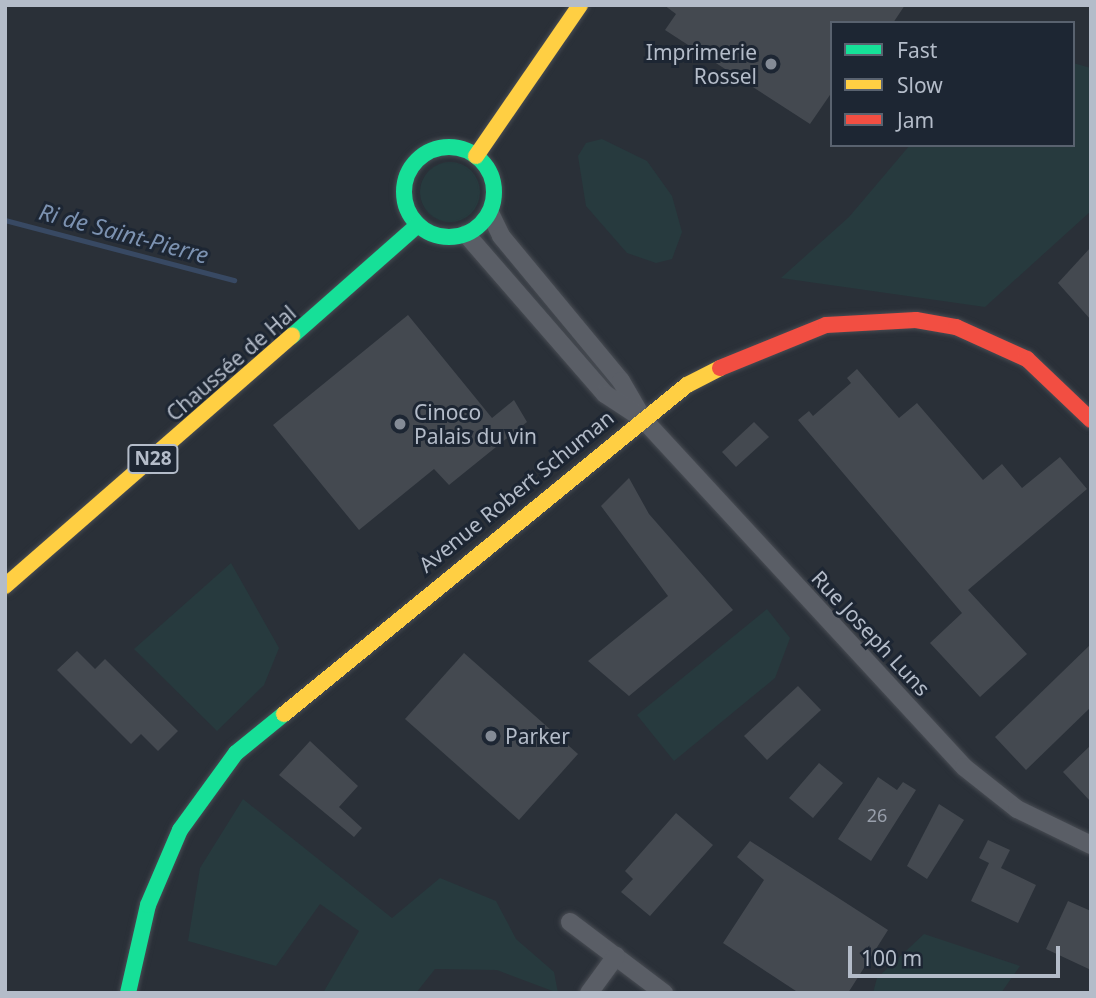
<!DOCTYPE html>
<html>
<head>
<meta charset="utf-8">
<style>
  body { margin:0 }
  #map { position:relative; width:1096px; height:998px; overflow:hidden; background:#2a3038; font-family:"Noto Sans",sans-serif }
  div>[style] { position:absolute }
  .green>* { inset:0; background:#273a3e }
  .round { border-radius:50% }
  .stream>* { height:4.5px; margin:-2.25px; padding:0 2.25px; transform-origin:2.25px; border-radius:2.25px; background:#384963 }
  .building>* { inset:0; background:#444950 }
  .roads { filter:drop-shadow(0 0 2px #484c53) drop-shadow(0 0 2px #484c53) }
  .street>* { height:18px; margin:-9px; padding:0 9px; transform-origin:9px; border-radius:9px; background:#5a5e66 }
  .fast>* { height:16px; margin:-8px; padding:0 8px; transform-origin:8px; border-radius:8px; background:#16e098 }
  .fast>.ring { margin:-8px; padding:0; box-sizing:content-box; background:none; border:16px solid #16e098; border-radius:50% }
  .slow>* { height:16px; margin:-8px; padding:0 8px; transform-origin:8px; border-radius:8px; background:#ffcf43 }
  .jam>* { height:16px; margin:-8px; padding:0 8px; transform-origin:8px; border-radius:8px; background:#f24e42 }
  .dots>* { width:19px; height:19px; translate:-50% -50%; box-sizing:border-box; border:4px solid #1d2633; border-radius:50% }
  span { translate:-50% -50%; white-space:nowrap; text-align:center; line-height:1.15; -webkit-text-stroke:6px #1d2633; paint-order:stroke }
  .number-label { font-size:18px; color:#989fab }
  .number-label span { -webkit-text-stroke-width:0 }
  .shield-label span { padding:2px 5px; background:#1d2633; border:2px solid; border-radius:5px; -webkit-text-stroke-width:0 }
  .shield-label { font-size:19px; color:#b4bcc9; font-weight:700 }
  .poi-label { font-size:21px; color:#b4bcc9 }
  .right { translate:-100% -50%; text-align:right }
  .left { translate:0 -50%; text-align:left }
  .street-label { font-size:21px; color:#b4bcc9 }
  .water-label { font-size:23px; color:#7c92b1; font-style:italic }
  .frame { position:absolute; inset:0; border:7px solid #b4bcc9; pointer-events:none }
  .legend { position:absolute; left:830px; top:21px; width:245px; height:126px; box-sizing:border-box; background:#1d2633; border:2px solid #59626f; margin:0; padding:9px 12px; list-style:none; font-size:21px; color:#b4bcc9 }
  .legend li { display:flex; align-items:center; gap:14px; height:35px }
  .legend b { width:35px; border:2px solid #59626f }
  .scale { position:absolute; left:848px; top:946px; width:212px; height:32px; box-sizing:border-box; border:4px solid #b4bcc9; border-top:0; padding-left:9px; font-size:21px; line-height:24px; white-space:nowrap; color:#b4bcc9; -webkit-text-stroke:5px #1d2633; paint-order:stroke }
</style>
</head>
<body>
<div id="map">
  <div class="green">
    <div style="clip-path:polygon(1073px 63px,1091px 68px,1091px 211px,985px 307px,781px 278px,849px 217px,910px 145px,1073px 145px)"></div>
    <div style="clip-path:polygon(602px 139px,647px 161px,672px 196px,682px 232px,672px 259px,656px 263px,627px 253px,586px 206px,578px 156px,586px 143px)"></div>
    <div class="round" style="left:420px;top:162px;width:60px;height:60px"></div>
    <div style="clip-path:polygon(231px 563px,279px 648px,264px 685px,217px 731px,134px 649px)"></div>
    <div style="clip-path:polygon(767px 609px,790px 638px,775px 678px,674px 761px,637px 715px)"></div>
    <div style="clip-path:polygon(243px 799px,392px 918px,440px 878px,496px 901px,516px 939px,554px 972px,558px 993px,497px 970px,435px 969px,416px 993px,323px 993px,359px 931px,320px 904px,276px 966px,188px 941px,200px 868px)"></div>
    <div style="clip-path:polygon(924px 934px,1020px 966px,1001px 993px,873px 993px,877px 978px)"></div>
  </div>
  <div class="stream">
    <div style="left:5px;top:220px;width:237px;rotate:14.7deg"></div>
  </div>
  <div class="building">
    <div style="clip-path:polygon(664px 5px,905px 5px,893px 23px,832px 23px,832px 92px,810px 124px,665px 30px,676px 14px)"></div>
    <div style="clip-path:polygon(1091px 247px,1091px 320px,1058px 283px)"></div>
    <div style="clip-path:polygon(408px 315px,492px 418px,514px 400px,527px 422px,449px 485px,434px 469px,359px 530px,273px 425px)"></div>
    <div style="clip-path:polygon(857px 369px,899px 418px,917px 403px,983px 480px,1002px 464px,1022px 488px,1060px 457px,1087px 489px,968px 590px,1027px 654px,980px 697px,930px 643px,962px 613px,798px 420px,809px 411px,813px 416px,851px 383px,847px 378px)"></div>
    <div style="clip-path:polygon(754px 422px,769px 437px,736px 467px,722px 452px)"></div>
    <div style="clip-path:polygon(629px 478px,649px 514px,733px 610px,629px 696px,588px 661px,668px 596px,601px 506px)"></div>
    <div style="clip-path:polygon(1091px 644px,1091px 707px,1026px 770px,995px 737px)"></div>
    <div style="clip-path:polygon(77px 651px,95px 669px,105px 659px,178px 731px,158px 751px,141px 734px,131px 744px,57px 670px)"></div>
    <div style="clip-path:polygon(464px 653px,578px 754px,519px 820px,405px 719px)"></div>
    <div style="clip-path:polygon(798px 686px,821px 710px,767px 760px,744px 736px)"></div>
    <div style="clip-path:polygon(310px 741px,358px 786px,339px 807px,362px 828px,354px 837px,279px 775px)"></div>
    <div style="clip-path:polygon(1091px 745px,1091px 802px,1063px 772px)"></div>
    <div style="clip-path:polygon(819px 763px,843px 783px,813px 818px,789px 798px)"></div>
    <div style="clip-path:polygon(878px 777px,897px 790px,903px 782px,916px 790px,871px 861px,838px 839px)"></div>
    <div style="clip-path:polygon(939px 804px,964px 820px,927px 879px,907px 866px)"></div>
    <div style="clip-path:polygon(676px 813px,713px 845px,650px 916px,621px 892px,633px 879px,625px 871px)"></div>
    <div style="clip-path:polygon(988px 840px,1010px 850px,1001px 868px,1036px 885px,1018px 923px,971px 901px,989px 863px,979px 858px)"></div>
    <div style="clip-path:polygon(750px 841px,888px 930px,848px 993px,799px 993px,723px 943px,764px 880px,737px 857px)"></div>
    <div style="clip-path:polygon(1068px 901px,1091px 911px,1091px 970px,1046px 949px)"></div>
  </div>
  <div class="roads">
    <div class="street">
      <div style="left:490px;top:213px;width:25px;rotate:64deg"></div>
      <div style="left:501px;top:236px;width:188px;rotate:50.4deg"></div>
      <div style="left:621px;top:381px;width:44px;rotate:59.9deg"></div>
      <div style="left:643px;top:419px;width:473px;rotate:47.3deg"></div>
      <div style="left:964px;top:767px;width:68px;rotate:38.4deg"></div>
      <div style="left:1017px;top:809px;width:82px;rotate:25.9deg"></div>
      <div style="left:466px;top:234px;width:212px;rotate:49deg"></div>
      <div style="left:605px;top:394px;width:42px;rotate:33.3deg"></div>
      <div style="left:570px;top:922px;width:118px;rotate:37.1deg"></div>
      <div style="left:589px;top:993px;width:46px;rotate:-53.9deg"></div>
    </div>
    <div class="fast">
      <div class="ring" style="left:404px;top:147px;width:74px;height:74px"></div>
      <div style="left:292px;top:336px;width:168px;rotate:-41.4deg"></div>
      <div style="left:128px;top:993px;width:90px;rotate:-77.2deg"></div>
      <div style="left:148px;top:905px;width:82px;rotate:-66.9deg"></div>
      <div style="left:180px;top:830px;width:95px;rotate:-54deg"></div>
      <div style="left:236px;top:753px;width:62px;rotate:-39.1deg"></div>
    </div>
    <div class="slow">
      <div style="left:476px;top:156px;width:183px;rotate:-55.4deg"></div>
      <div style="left:5px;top:586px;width:381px;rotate:-41.1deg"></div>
      <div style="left:284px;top:714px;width:520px;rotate:-39.23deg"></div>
      <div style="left:687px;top:385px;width:37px;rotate:-27deg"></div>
    </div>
    <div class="jam">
      <div style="left:720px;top:368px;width:114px;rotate:-22.1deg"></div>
      <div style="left:826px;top:325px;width:90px;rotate:-3.2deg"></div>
      <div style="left:916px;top:320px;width:41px;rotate:9.9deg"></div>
      <div style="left:956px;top:327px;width:78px;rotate:24.3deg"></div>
      <div style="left:1027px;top:359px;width:88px;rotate:43.6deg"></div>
    </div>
  </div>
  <div class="dots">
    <div style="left:771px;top:64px;background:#848b96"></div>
    <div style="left:400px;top:424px;background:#848b96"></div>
    <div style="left:491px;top:736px;background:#848b96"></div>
  </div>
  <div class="number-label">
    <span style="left:877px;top:815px">26</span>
  </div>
  <div class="shield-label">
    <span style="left:153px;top:459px">N28</span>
  </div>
  <div class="poi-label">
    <span class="right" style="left:757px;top:64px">Imprimerie<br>Rossel</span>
    <span class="left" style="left:414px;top:424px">Cinoco<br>Palais du vin</span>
    <span class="left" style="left:505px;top:736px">Parker</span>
  </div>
  <div class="street-label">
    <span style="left:231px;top:363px;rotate:-41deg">Chaussée de Hal</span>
    <span style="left:516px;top:491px;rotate:-39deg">Avenue Robert Schuman</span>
    <span style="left:871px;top:633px;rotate:47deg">Rue Joseph Luns</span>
  </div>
  <div class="water-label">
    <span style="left:124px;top:233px;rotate:15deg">Ri de Saint-Pierre</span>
  </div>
  <div class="frame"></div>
  <ul class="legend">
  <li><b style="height:9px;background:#16e098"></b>Fast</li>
  <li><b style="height:9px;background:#ffcf43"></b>Slow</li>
  <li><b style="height:9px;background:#f24e42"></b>Jam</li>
  </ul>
  <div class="scale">100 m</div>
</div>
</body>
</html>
